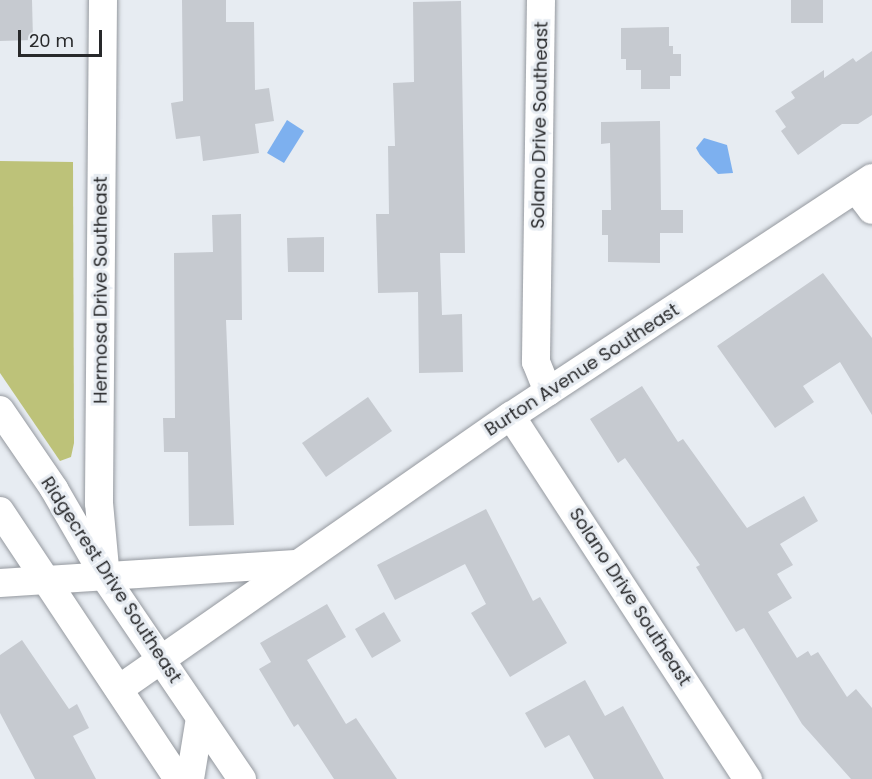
<!DOCTYPE html>
<html>
<head>
<meta charset="utf-8">
<style>
  body { margin:0 }
  #map { position:relative; width:872px; height:779px; overflow:hidden; background:#e7ecf2; font-family:Poppins,sans-serif }
  div>[style] { position:absolute }
  .green>* { inset:0; background:#bdc279 }
  .water>* { inset:0; background:#7db0ef }
  .building>* { inset:0; background:#c6cad0 }
  .roads { filter:drop-shadow(0 0 2px #95999f) drop-shadow(0 0 2px #95999f) }
  .minor>* { height:28px; margin:-14px; padding:0 14px; transform-origin:14px; border-radius:14px; background:#fff }
  span { translate:-50% -50%; white-space:nowrap; text-align:center; line-height:1.15; -webkit-text-stroke:6px #e7ecf2; paint-order:stroke }
  .street-label { font-size:18px; color:#28292b }
  .scale { position:absolute; left:18px; top:30px; width:84px; height:27px; box-sizing:border-box; border:3px solid #28292b; border-top:0; padding-left:8px; font-size:18px; line-height:21px; white-space:nowrap; color:#28292b; -webkit-text-stroke:4px #e7ecf2; paint-order:stroke }
</style>
</head>
<body>
<div id="map">
  <div class="green">
    <div style="clip-path:polygon(0 161px,73px 162px,74px 443px,71px 457px,60px 461px,0 373px)"></div>
  </div>
  <div class="water">
    <div style="clip-path:polygon(287px 120px,304px 131px,284px 163px,267px 153px)"></div>
    <div style="clip-path:polygon(704px 138px,727px 145px,733px 173px,718px 174px,700px 155px,696px 148px)"></div>
  </div>
  <div class="building">
    <div style="clip-path:polygon(0 0,32px 0,33px 40px,0 41px)"></div>
    <div style="clip-path:polygon(182px 0,226px 0,226px 22px,254px 22px,255px 90px,269px 88px,274px 121px,255px 124px,259px 153px,203px 161px,200px 136px,176px 139px,171px 103px,183px 101px)"></div>
    <div style="clip-path:polygon(791px 0,823px 0,823px 23px,791px 23px)"></div>
    <div style="clip-path:polygon(461px 1px,465px 253px,440px 253px,442px 315px,462px 314px,463px 372px,419px 373px,418px 292px,378px 293px,376px 214px,389px 214px,388px 146px,395px 146px,393px 83px,414px 82px,413px 2px)"></div>
    <div style="clip-path:polygon(669px 27px,669px 46px,673px 46px,673px 54px,681px 54px,681px 76px,670px 76px,670px 89px,641px 89px,641px 70px,626px 70px,626px 59px,621px 59px,621px 28px)"></div>
    <div style="clip-path:polygon(872px 51px,872px 115px,858px 124px,842px 124px,798px 155px,781px 131px,786px 127px,775px 111px,795px 98px,791px 92px,824px 70px,824px 78px,853px 58px,856px 62px)"></div>
    <div style="clip-path:polygon(660px 121px,661px 210px,683px 210px,683px 233px,660px 233px,660px 263px,608px 262px,608px 235px,602px 235px,602px 210px,611px 210px,610px 143px,601px 144px,601px 122px)"></div>
    <div style="clip-path:polygon(241px 214px,242px 320px,226px 320px,234px 525px,189px 526px,188px 452px,164px 452px,163px 418px,175px 418px,174px 253px,213px 252px,212px 215px)"></div>
    <div style="clip-path:polygon(324px 237px,324px 272px,288px 272px,287px 238px)"></div>
    <div style="clip-path:polygon(823px 273px,872px 338px,872px 415px,840px 362px,803px 386px,814px 402px,775px 428px,717px 346px)"></div>
    <div style="clip-path:polygon(642px 386px,678px 442px,683px 439px,747px 528px,804px 496px,818px 521px,780px 544px,793px 565px,777px 574px,792px 598px,768px 612px,797px 658px,808px 651px,811px 656px,818px 652px,847px 697px,856px 689px,872px 708px,872px 779px,851px 779px,802px 724px,744px 628px,736px 632px,696px 567px,700px 565px,625px 458px,618px 463px,590px 419px)"></div>
    <div style="clip-path:polygon(368px 397px,392px 431px,326px 477px,302px 443px)"></div>
    <div style="clip-path:polygon(486px 509px,533px 601px,540px 597px,567px 643px,510px 677px,471px 613px,486px 604px,465px 564px,395px 600px,377px 565px)"></div>
    <div style="clip-path:polygon(327px 604px,346px 637px,307px 660px,346px 724px,356px 718px,397px 779px,334px 779px,298px 724px,294px 727px,259px 669px,271px 662px,260px 643px)"></div>
    <div style="clip-path:polygon(384px 612px,401px 641px,372px 658px,355px 629px)"></div>
    <div style="clip-path:polygon(22px 640px,69px 709px,77px 704px,89px 728px,73px 736px,96px 779px,35px 779px,0 713px,0 655px)"></div>
    <div style="clip-path:polygon(585px 680px,605px 716px,623px 706px,664px 779px,594px 779px,569px 735px,545px 748px,525px 713px)"></div>
  </div>
  <div class="roads">
    <div class="minor">
      <div style="left:103px;top:0;width:503px;rotate:90.46deg"></div>
      <div style="left:99px;top:503px;width:76px;rotate:84.7deg"></div>
      <div style="left:541px;top:0;width:362px;rotate:90.8deg"></div>
      <div style="left:536px;top:362px;width:32px;rotate:68deg"></div>
      <div style="left:856px;top:189px;width:26px;rotate:53deg"></div>
      <div style="left:0;top:410px;width:96px;rotate:55.6deg"></div>
      <div style="left:54px;top:489px;width:104px;rotate:60deg"></div>
      <div style="left:106px;top:579px;width:242px;rotate:55.8deg"></div>
      <div style="left:511px;top:416px;width:434px;rotate:56.9deg"></div>
      <div style="left:0;top:511px;width:322px;rotate:56.4deg"></div>
      <div style="left:0;top:583px;width:296px;rotate:-3.7deg"></div>
      <div style="left:119px;top:689px;width:478px;rotate:-34.9deg"></div>
      <div style="left:511px;top:416px;width:432px;rotate:-33.4deg"></div>
      <div style="left:190px;top:779px;width:62px;rotate:-80.7deg"></div>
    </div>
  </div>
  <div class="street-label">
    <span style="left:540px;top:125px;rotate:-89deg">Solano Drive Southeast</span>
    <span style="left:101px;top:290px;rotate:-90deg">Hermosa Drive Southeast</span>
    <span style="left:582px;top:370px;rotate:-33deg">Burton Avenue Southeast</span>
    <span style="left:111px;top:580px;rotate:57deg">Ridgecrest Drive Southeast</span>
    <span style="left:630px;top:597px;rotate:57deg">Solano Drive Southeast</span>
  </div>
  <div class="scale">20 m</div>
</div>
</body>
</html>
